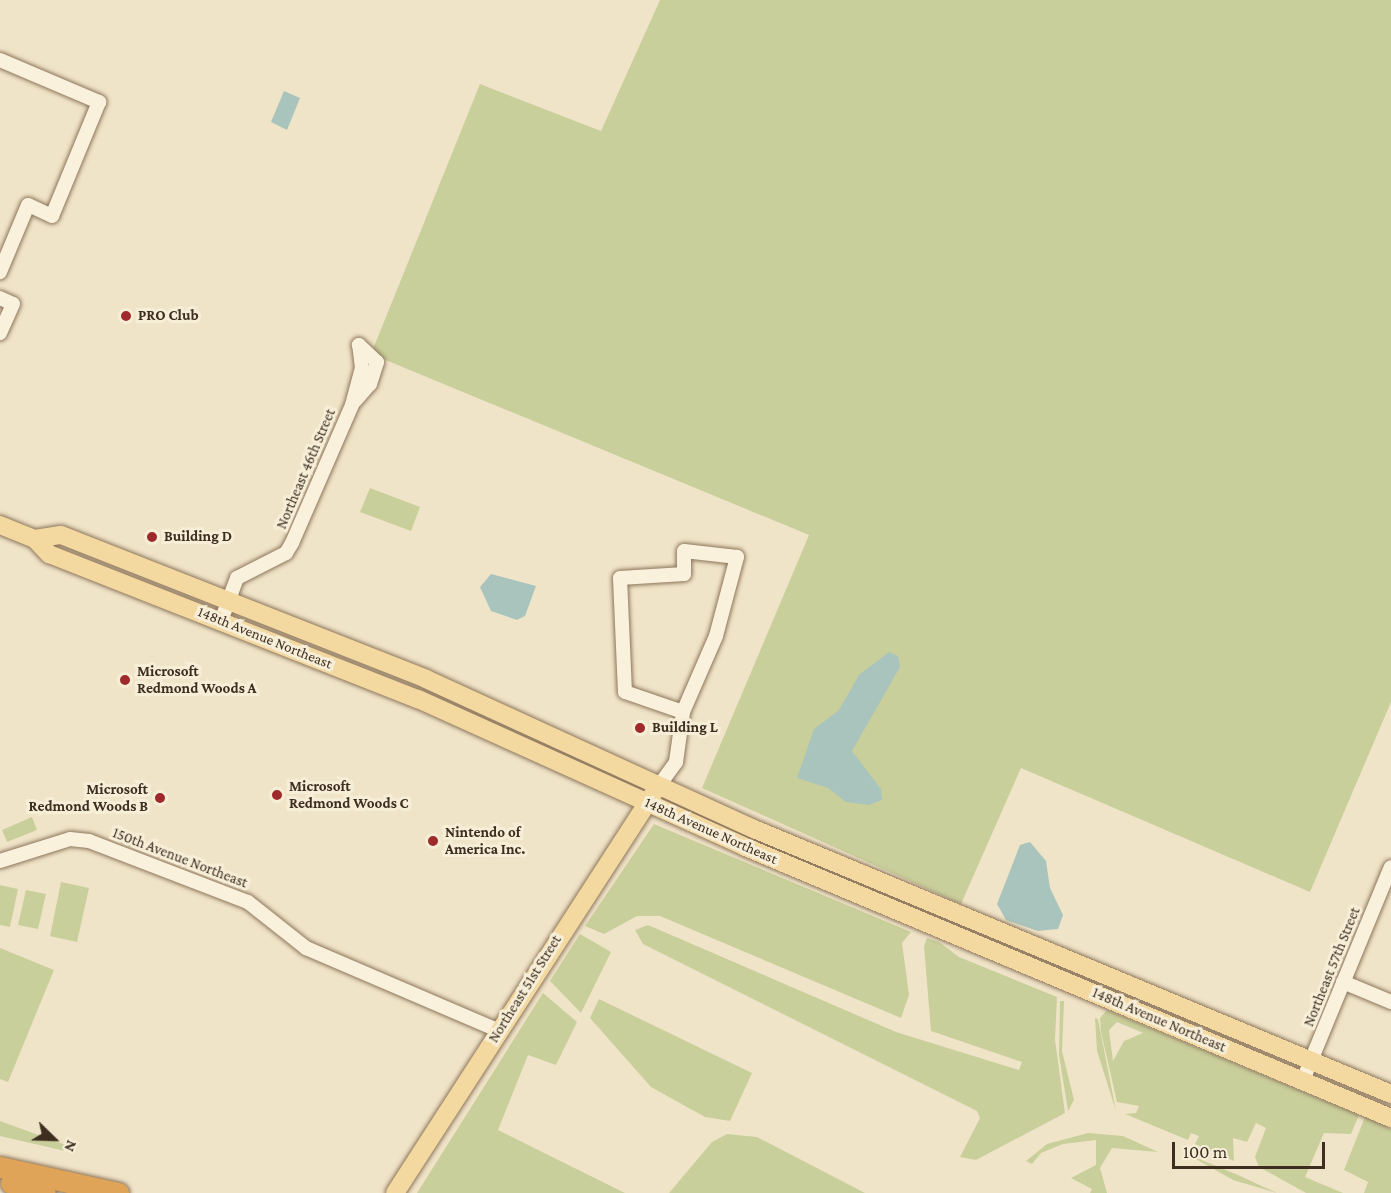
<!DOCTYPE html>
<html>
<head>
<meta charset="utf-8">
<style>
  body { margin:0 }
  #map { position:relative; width:1391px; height:1193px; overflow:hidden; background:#f0e4c8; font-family:"Crimson Pro",serif }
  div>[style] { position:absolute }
  .green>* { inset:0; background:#c9cf9b }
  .water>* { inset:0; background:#a9c4bc }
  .roads { filter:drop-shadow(0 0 2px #8d765c) drop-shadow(0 0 2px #8d765c) }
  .minor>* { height:14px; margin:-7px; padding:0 7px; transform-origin:7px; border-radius:7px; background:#faf1dc }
  .major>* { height:18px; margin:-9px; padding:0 9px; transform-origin:9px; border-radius:9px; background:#f3d9a0 }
  .highway>* { height:21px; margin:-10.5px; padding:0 10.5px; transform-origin:10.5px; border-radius:10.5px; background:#e0a458 }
  .dots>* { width:16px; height:16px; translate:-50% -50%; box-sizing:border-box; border:3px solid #f7eed8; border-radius:50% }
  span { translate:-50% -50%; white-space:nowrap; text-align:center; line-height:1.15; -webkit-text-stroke:6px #f7eed8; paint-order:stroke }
  .poi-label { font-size:15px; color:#3d2e20; font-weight:700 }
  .left { translate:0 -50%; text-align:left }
  .right { translate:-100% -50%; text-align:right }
  .street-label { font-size:15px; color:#3d2e20 }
  .north { position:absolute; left:24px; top:1109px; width:60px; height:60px; -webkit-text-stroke:4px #f7eed8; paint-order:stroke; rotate:113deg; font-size:16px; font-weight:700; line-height:24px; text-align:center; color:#3d2e20 }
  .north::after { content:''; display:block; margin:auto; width:21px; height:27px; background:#3d2e20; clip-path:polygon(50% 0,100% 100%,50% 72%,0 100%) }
  .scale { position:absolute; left:1172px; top:1142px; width:153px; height:27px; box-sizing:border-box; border:3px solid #3d2e20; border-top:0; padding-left:8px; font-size:18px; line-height:21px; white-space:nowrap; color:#3d2e20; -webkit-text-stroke:4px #f7eed8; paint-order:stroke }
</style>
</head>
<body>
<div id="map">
  <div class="green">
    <div style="clip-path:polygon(660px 0,1391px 0,1391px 702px,1310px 892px,1021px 768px,961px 904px,702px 788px,809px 535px,371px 354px,480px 84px,601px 131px)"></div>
    <div style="clip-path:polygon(370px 488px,420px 507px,411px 531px,360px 512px)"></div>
    <div style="clip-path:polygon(32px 817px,37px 830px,7px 842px,2px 830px)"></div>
    <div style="clip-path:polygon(654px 824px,911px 932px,902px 943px,909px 995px,901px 1018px,660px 916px,637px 916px,604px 934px,585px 926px)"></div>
    <div style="clip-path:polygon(61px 882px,89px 888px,77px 942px,50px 936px)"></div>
    <div style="clip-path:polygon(0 885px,18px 889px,10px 927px,0 925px)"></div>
    <div style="clip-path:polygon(26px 890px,46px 894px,38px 929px,18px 925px)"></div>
    <div style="clip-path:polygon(648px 925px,896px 1032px,1019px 1070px,1022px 1062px,931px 1031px,924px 946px,927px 938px,939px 942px,959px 957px,1057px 997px,1055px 1040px,1065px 1113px,976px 1160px,960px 1157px,980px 1118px,977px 1111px,643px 944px,635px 930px)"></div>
    <div style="clip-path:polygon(580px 934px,611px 952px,581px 1013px,550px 981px)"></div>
    <div style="clip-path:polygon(0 948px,54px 970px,8px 1082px,0 1079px)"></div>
    <div style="clip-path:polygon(543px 993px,577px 1022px,556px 1065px,528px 1055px,498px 1130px,625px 1193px,417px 1193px)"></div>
    <div style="clip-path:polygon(599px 999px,752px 1073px,730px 1121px,705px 1117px,651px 1087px,590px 1018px)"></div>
    <div style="clip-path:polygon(1060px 1001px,1064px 1001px,1062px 1051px,1074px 1100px,1068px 1111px,1059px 1055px)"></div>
    <div style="clip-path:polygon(evenodd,1107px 1010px,1359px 1115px,1351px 1134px,1324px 1133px,1305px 1177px,1343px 1193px,1306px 1193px,1259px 1167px,1255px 1157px,1266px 1128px,1256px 1123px,1247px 1142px,1233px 1138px,1234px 1161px,1195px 1144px,1199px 1136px,1191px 1133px,1188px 1140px,1125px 1114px,1136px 1113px,1139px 1106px,1117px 1102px,1101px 1032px,1100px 1018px,1107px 1010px,1117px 1022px,1143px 1033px,1124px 1041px,1113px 1061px,1109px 1030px,1117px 1022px)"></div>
    <div style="clip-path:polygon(1095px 1018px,1098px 1019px,1116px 1111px,1097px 1051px)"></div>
    <div style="clip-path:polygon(1365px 1117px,1391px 1129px,1391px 1193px,1364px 1193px,1368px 1182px,1344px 1170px)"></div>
    <div style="clip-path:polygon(0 1121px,66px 1145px,65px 1151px,0 1136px)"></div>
    <div style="clip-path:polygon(1088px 1133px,1123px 1136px,1158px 1152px,1112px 1148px,1100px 1168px,1107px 1193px,1090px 1193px,1092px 1189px,1071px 1178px,1096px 1165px,1096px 1140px,1063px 1144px,1041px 1153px,1032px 1164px,1026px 1161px,1047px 1144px)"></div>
    <div style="clip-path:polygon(727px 1134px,757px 1137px,865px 1193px,669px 1193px,712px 1142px)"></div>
    <div style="clip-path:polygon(1187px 1154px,1238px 1175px,1277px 1193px,1233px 1180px)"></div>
  </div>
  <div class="water">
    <div style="clip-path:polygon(284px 91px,300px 98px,287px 130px,271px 122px)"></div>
    <div style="clip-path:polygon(491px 574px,536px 586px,525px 616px,517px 620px,491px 611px,480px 587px)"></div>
    <div style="clip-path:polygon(889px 652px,898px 656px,900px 667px,852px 751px,881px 789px,882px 800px,869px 805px,846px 802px,828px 788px,797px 778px,814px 729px,839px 710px,859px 675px)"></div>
    <div style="clip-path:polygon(1030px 842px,1046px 861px,1050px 888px,1063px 915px,1058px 929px,1038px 931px,1006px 920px,997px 904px,1020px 845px)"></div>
  </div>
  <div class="roads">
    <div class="minor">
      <div style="left:0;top:60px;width:108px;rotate:23deg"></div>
      <div style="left:99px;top:102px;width:123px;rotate:112.4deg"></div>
      <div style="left:52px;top:216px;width:26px;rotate:-155deg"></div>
      <div style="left:28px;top:205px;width:73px;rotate:112.7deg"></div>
      <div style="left:0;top:298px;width:14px;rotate:25deg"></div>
      <div style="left:13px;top:304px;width:32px;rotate:114deg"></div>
      <div style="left:355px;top:401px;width:23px;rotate:-49deg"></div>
      <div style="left:370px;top:384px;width:23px;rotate:-72deg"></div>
      <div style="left:377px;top:362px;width:25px;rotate:-137deg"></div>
      <div style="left:221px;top:621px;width:46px;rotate:-69.6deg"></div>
      <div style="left:237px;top:578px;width:55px;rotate:-27deg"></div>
      <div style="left:286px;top:553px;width:12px;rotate:-59deg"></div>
      <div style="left:292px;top:543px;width:150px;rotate:-66.5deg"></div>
      <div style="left:352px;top:405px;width:38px;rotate:-75deg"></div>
      <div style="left:362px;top:368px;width:23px;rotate:-97deg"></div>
      <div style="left:658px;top:787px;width:31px;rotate:-54deg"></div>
      <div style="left:676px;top:762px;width:50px;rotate:-82deg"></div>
      <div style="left:683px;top:712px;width:83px;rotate:-66.5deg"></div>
      <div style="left:716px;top:636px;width:82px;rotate:-75.1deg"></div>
      <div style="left:737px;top:557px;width:53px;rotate:-173.5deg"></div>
      <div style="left:684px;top:551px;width:23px;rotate:90deg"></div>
      <div style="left:684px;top:574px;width:64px;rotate:176.4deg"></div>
      <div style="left:620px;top:578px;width:114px;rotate:87.5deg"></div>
      <div style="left:625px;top:692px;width:61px;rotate:19deg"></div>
      <div style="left:0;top:861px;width:73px;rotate:-17.4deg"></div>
      <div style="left:70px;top:839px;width:19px;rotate:6deg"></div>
      <div style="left:89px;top:841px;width:170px;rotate:21deg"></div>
      <div style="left:248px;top:902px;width:74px;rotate:38.4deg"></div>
      <div style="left:306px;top:948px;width:211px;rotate:23.2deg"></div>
      <div style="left:1343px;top:982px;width:52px;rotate:22.6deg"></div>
      <div style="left:1303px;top:1080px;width:230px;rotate:-67.6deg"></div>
    </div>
    <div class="major">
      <div style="left:0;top:525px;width:38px;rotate:22deg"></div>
      <div style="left:35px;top:539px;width:21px;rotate:47deg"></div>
      <div style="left:49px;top:554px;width:396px;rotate:21.5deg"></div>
      <div style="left:418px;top:699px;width:357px;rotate:24.3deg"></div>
      <div style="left:743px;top:846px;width:703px;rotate:22.77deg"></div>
      <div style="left:35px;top:539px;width:26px;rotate:-9deg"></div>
      <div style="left:61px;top:535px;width:392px;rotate:21.5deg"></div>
      <div style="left:426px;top:679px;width:361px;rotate:24.6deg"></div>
      <div style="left:754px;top:829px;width:690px;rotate:22.59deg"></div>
      <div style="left:395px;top:1193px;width:475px;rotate:-57.1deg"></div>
    </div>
    <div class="highway">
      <div style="left:0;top:1167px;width:121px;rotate:12.4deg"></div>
      <div style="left:11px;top:1183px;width:35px;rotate:16deg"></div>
    </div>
  </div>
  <div class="dots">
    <div style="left:126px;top:316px;background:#9e2a2b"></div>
    <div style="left:152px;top:537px;background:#9e2a2b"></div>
    <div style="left:125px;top:680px;background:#9e2a2b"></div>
    <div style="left:640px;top:728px;background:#9e2a2b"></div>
    <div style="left:277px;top:795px;background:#9e2a2b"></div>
    <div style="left:160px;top:798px;background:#9e2a2b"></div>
    <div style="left:433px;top:841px;background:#9e2a2b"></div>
  </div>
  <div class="poi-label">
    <span class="left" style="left:138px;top:316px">PRO Club</span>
    <span class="left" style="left:164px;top:537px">Building D</span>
    <span class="left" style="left:137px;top:680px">Microsoft<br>Redmond Woods A</span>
    <span class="left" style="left:652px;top:728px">Building L</span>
    <span class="left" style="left:289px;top:795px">Microsoft<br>Redmond Woods C</span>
    <span class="right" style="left:148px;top:798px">Microsoft<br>Redmond Woods B</span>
    <span class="left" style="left:445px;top:841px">Nintendo of<br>America Inc.</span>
  </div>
  <div class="street-label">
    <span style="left:306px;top:469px;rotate:-67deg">Northeast 46th Street</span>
    <span style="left:265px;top:638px;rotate:22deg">148th Avenue Northeast</span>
    <span style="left:711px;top:831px;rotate:24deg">148th Avenue Northeast</span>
    <span style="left:180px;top:858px;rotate:21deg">150th Avenue Northeast</span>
    <span style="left:1332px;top:967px;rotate:-68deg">Northeast 57th Street</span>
    <span style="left:525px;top:989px;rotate:-58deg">Northeast 51st Street</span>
    <span style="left:1159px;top:1020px;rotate:23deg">148th Avenue Northeast</span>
  </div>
  <div class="north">N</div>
  <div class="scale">100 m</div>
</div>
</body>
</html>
